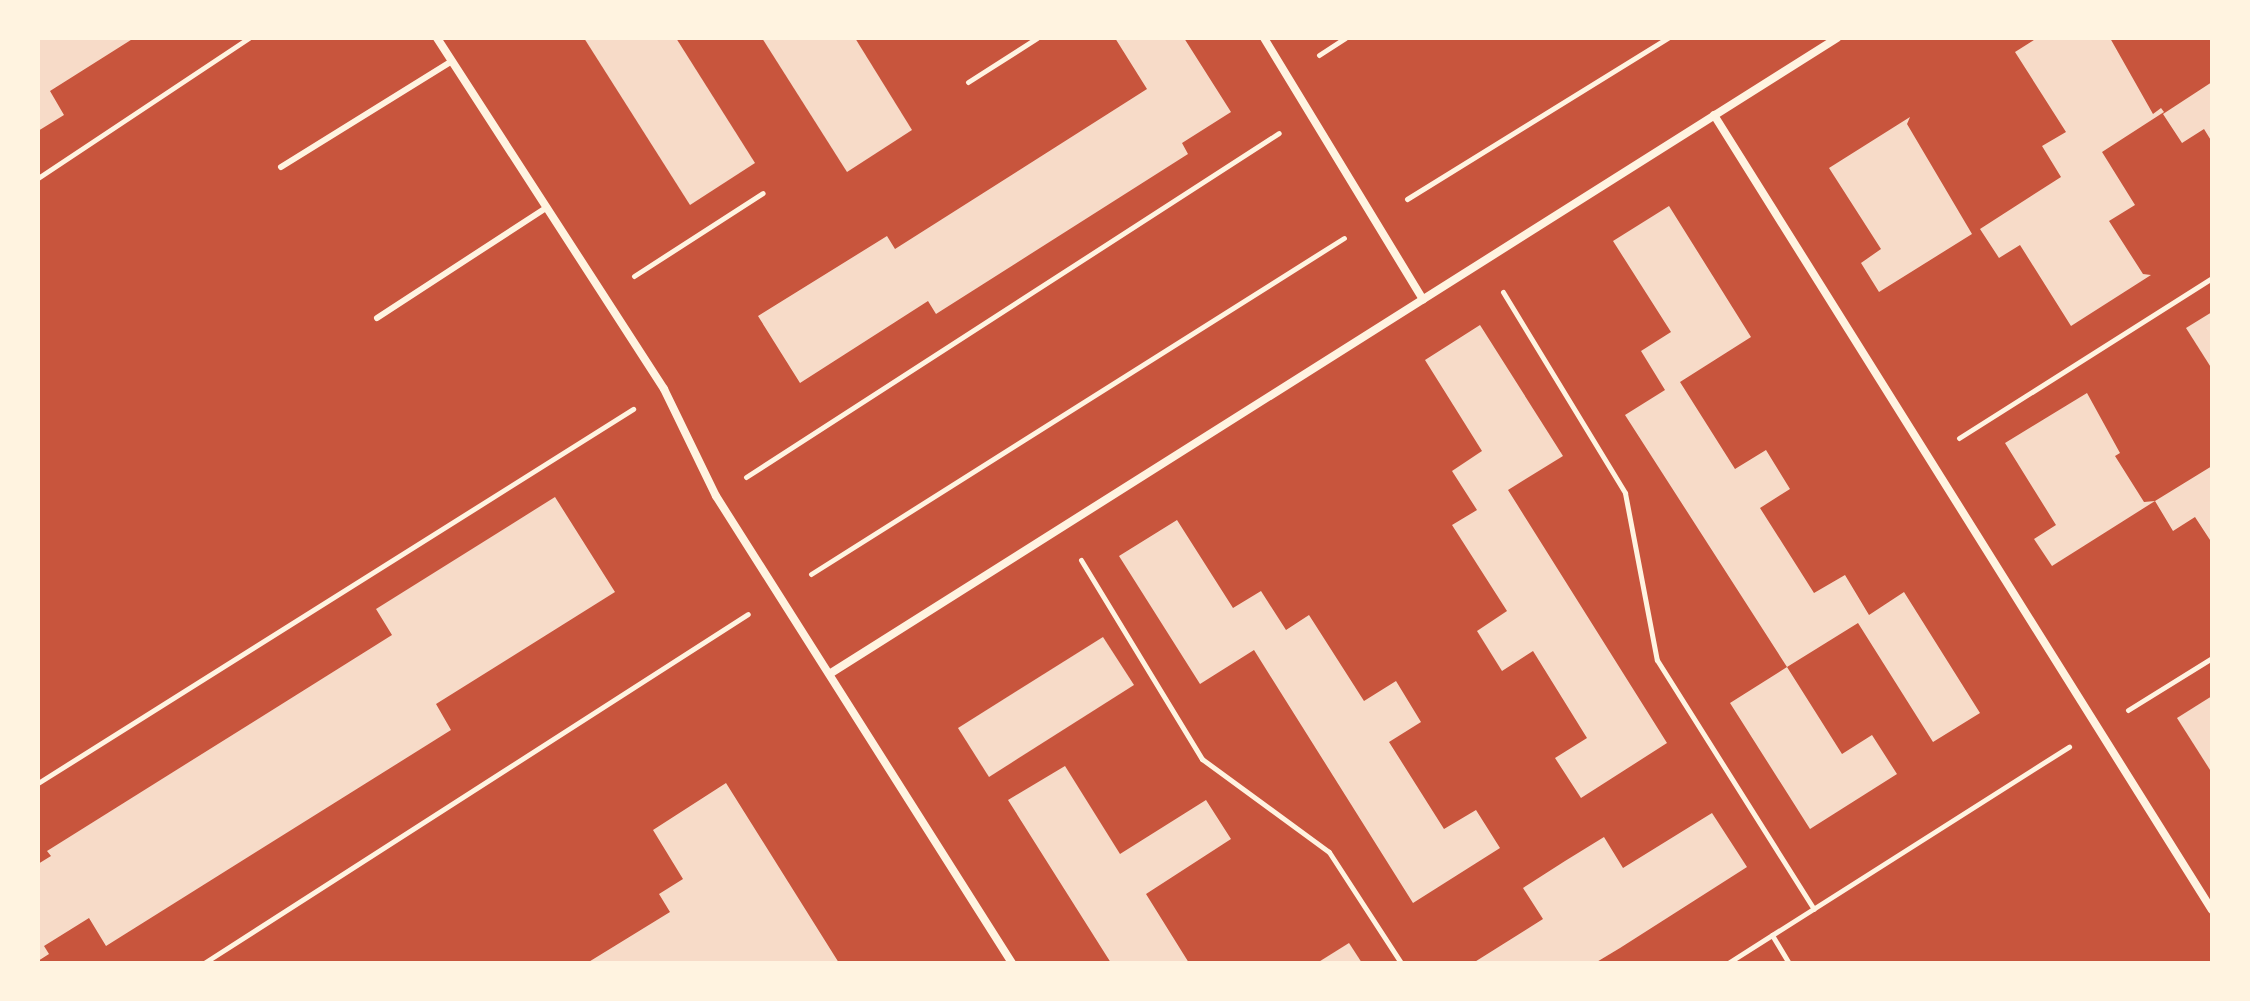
<!DOCTYPE html>
<html>
<head>
<meta charset="utf-8">
<style>
  body { margin:0 }
  #map { position:relative; width:2250px; height:1001px; overflow:hidden; background:#c8553d; font-family:Commissioner,sans-serif }
  div>[style] { position:absolute }
  .building>* { inset:0; background:#f7dbc8 }
  .path>* { height:5px; margin:-2.5px; padding:0 2.5px; transform-origin:2.5px; border-radius:2.5px; background:#fff3e0 }
  .service>* { height:6px; margin:-3px; padding:0 3px; transform-origin:3px; border-radius:3px; background:#fff3e0 }
  .minor>* { height:8px; margin:-4px; padding:0 4px; transform-origin:4px; border-radius:4px; background:#fff3e0 }
  span { translate:-50% -50%; white-space:nowrap; text-align:center; line-height:1.15; -webkit-text-stroke:6px #fff3e0; paint-order:stroke }
  .frame { position:absolute; inset:0; border:40px solid #fff3e0; pointer-events:none }
</style>
</head>
<body>
<div id="map">
  <div class="building">
    <div style="clip-path:polygon(38px 38px,134px 38px,50px 91px,64px 115px,38px 131px)"></div>
    <div style="clip-path:polygon(584px 38px,676px 38px,755px 163px,690px 205px)"></div>
    <div style="clip-path:polygon(762px 38px,855px 38px,912px 130px,847px 172px)"></div>
    <div style="clip-path:polygon(1115px 38px,1184px 38px,1231px 112px,1182px 143px,1188px 154px,936px 314px,928px 301px,800px 383px,758px 316px,887px 236px,895px 249px,1147px 89px)"></div>
    <div style="clip-path:polygon(2037px 38px,2110px 38px,2153px 114px,2161px 108px,2164px 112px,2102px 152px,2135px 205px,2109px 221px,2143px 274px,2151px 275px,2071px 326px,2020px 245px,1999px 258px,1980px 229px,2061px 177px,2042px 146px,2066px 132px,2015px 52px)"></div>
    <div style="clip-path:polygon(2212px 82px,2212px 142px,2204px 129px,2182px 143px,2163px 114px)"></div>
    <div style="clip-path:polygon(1910px 117px,1907px 124px,1972px 234px,1879px 292px,1861px 263px,1881px 249px,1829px 168px)"></div>
    <div style="clip-path:polygon(1669px 206px,1751px 337px,1680px 382px,1735px 469px,1766px 450px,1790px 489px,1760px 508px,1814px 593px,1845px 575px,1869px 615px,1904px 592px,1980px 713px,1933px 742px,1858px 623px,1787px 667px,1625px 415px,1665px 390px,1641px 351px,1671px 332px,1613px 241px)"></div>
    <div style="clip-path:polygon(2212px 312px,2212px 369px,2186px 328px)"></div>
    <div style="clip-path:polygon(1480px 325px,1563px 456px,1508px 490px,1667px 743px,1581px 798px,1555px 758px,1587px 738px,1533px 651px,1502px 671px,1477px 631px,1507px 611px,1452px 525px,1477px 510px,1452px 471px,1482px 451px,1425px 360px)"></div>
    <div style="clip-path:polygon(2087px 393px,2120px 453px,2115px 456px,2144px 502px,2155px 501px,2052px 566px,2034px 539px,2056px 525px,2005px 443px)"></div>
    <div style="clip-path:polygon(2212px 466px,2212px 543px,2195px 517px,2173px 531px,2155px 501px)"></div>
    <div style="clip-path:polygon(555px 497px,615px 592px,436px 704px,451px 730px,106px 946px,89px 918px,44px 946px,49px 954px,38px 961px,38px 864px,51px 856px,47px 851px,392px 635px,376px 609px)"></div>
    <div style="clip-path:polygon(1177px 520px,1233px 608px,1261px 591px,1286px 630px,1309px 615px,1364px 701px,1396px 681px,1421px 722px,1389px 742px,1444px 829px,1476px 810px,1500px 848px,1413px 903px,1254px 650px,1200px 684px,1119px 556px)"></div>
    <div style="clip-path:polygon(1103px 637px,1134px 685px,989px 777px,958px 728px)"></div>
    <div style="clip-path:polygon(1787px 667px,1842px 754px,1872px 735px,1897px 774px,1810px 829px,1730px 703px)"></div>
    <div style="clip-path:polygon(2212px 696px,2212px 773px,2177px 718px)"></div>
    <div style="clip-path:polygon(1065px 766px,1120px 854px,1206px 800px,1231px 839px,1146px 894px,1189px 963px,1111px 963px,1008px 800px)"></div>
    <div style="clip-path:polygon(726px 783px,839px 963px,587px 963px,670px 912px,659px 894px,683px 879px,653px 830px)"></div>
    <div style="clip-path:polygon(1712px 813px,1747px 867px,1620px 948px,1595px 963px,1473px 963px,1543px 919px,1523px 888px,1565px 861px,1604px 837px,1623px 868px)"></div>
    <div style="clip-path:polygon(1349px 943px,1362px 963px,1317px 963px)"></div>
  </div>
  <div class="path">
    <div style="left:1319px;top:55px;width:31px;rotate:-33deg"></div>
    <div style="left:968px;top:82px;width:82px;rotate:-32.5deg"></div>
    <div style="left:38px;top:178px;width:253px;rotate:-33.6deg"></div>
    <div style="left:1407px;top:199px;width:307px;rotate:-31.7deg"></div>
    <div style="left:634px;top:276px;width:153px;rotate:-32.8deg"></div>
    <div style="left:1503px;top:292px;width:235px;rotate:58.7deg"></div>
    <div style="left:1625px;top:493px;width:170px;rotate:79.2deg"></div>
    <div style="left:1657px;top:660px;width:294px;rotate:57.8deg"></div>
    <div style="left:1959px;top:438px;width:299px;rotate:-32.3deg"></div>
    <div style="left:746px;top:477px;width:634px;rotate:-32.84deg"></div>
    <div style="left:1081px;top:560px;width:233px;rotate:58.7deg"></div>
    <div style="left:1202px;top:759px;width:157px;rotate:36.2deg"></div>
    <div style="left:1329px;top:852px;width:132px;rotate:57deg"></div>
    <div style="left:811px;top:574px;width:630px;rotate:-32.23deg"></div>
    <div style="left:2128px;top:710px;width:99px;rotate:-31.8deg"></div>
    <div style="left:38px;top:783px;width:703px;rotate:-32.15deg"></div>
    <div style="left:1772px;top:935px;width:33px;rotate:59deg"></div>
    <div style="left:204px;top:963px;width:646px;rotate:-32.68deg"></div>
    <div style="left:1728px;top:963px;width:404px;rotate:-32.4deg"></div>
  </div>
  <div class="service">
    <div style="left:281px;top:167px;width:201px;rotate:-31.8deg"></div>
    <div style="left:377px;top:318px;width:203px;rotate:-33.1deg"></div>
  </div>
  <div class="minor">
    <div style="left:437px;top:38px;width:418px;rotate:57.1deg"></div>
    <div style="left:664px;top:389px;width:119px;rotate:64.1deg"></div>
    <div style="left:716px;top:496px;width:553px;rotate:57.63deg"></div>
    <div style="left:1264px;top:38px;width:306px;rotate:58.7deg"></div>
    <div style="left:1714px;top:115px;width:938px;rotate:57.94deg"></div>
    <div style="left:831px;top:673px;width:1190px;rotate:-32.26deg"></div>
  </div>
  <div class="frame"></div>
</div>
</body>
</html>
